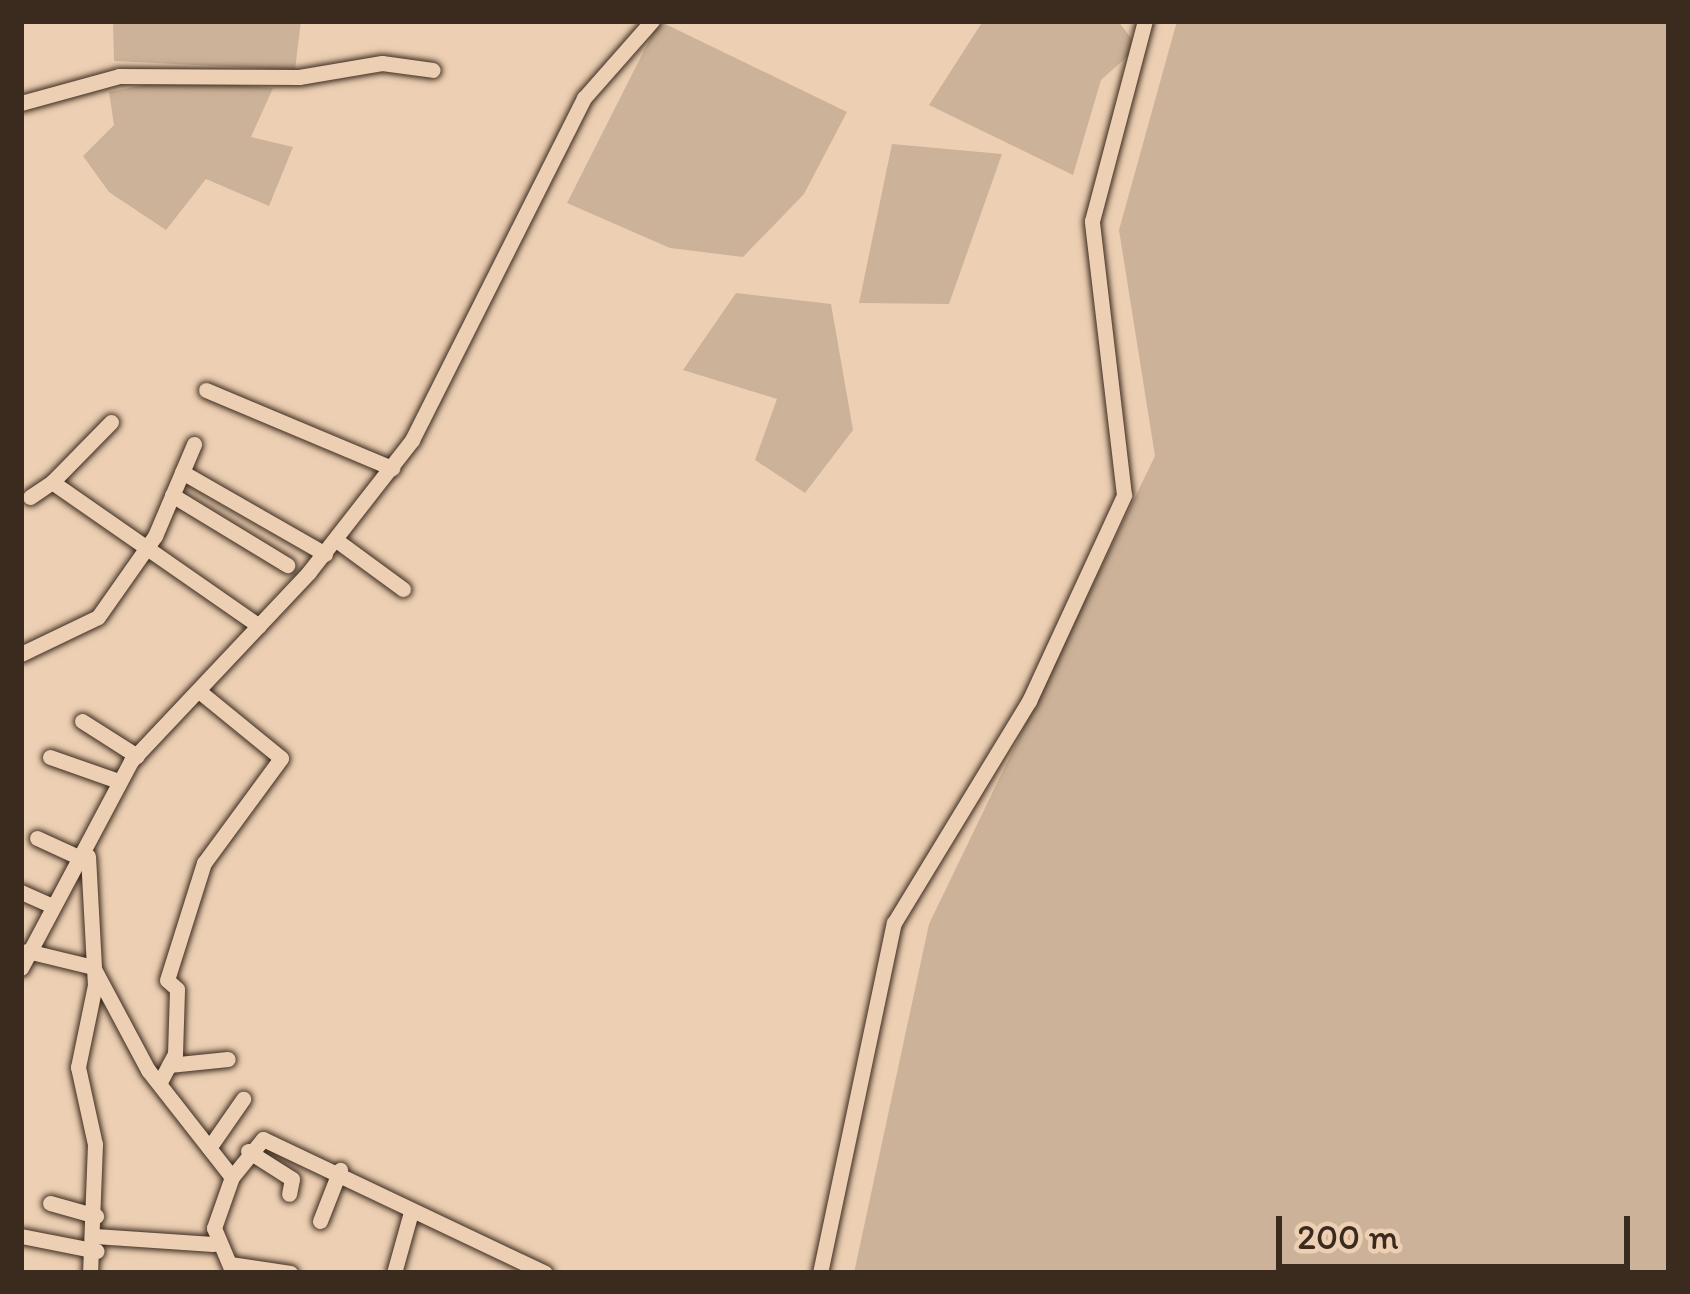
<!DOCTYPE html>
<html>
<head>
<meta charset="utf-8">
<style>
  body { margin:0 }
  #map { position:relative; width:1690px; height:1294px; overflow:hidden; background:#edd0b3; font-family:Itim,sans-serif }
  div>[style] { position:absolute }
  .green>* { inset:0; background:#ccb298 }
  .roads { filter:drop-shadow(0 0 3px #3b2a1e) drop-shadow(0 0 3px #3b2a1e) }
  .minor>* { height:15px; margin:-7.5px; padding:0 7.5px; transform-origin:7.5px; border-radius:7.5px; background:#edd0b3 }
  span { translate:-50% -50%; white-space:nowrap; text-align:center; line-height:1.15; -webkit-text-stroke:9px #edd0b3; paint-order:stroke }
  .frame { position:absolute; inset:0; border:24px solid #3b2a1e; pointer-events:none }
  .scale { position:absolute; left:1276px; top:1216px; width:354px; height:54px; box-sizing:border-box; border:6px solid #3b2a1e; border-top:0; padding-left:15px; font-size:36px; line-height:42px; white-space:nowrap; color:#3b2a1e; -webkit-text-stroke:9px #edd0b3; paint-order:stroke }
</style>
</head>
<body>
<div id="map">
  <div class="green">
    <div style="clip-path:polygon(113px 21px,301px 21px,295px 70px,114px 61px)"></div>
    <div style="clip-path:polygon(659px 21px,847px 112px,804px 194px,743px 257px,670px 248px,567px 203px)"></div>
    <div style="clip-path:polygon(983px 21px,1118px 21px,1138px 47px,1101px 80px,1073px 175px,929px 105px)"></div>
    <div style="clip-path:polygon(1177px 21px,1669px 21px,1669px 1273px,854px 1273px,929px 924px,1155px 456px,1119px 230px)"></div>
    <div style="clip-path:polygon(169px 80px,273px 88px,251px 137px,293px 147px,269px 206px,206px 179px,166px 230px,109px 192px,83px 156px,114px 125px,109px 92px)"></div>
    <div style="clip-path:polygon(892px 144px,1002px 154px,949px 304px,859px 303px)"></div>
    <div style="clip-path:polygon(736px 293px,831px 304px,853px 430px,805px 493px,755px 460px,777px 399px,683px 370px)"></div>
  </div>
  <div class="roads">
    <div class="minor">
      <div style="left:21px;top:103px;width:102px;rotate:-15.4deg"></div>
      <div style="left:119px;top:76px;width:180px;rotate:0.3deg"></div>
      <div style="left:299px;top:77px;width:84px;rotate:-9.6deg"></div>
      <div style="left:382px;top:63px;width:51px;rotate:7.8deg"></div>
      <div style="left:206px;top:390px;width:202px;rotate:22.8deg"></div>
      <div style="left:111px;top:422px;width:84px;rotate:134.5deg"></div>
      <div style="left:52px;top:482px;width:252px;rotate:34.8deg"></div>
      <div style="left:182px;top:472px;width:165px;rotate:29.8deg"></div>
      <div style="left:172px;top:495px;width:135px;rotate:31.3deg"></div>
      <div style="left:30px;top:497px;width:27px;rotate:-34deg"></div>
      <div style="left:336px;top:540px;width:83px;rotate:36.2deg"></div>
      <div style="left:21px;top:654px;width:85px;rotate:-25.7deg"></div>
      <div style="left:98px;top:617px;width:99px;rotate:-54.9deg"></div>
      <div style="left:155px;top:536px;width:100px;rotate:-67deg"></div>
      <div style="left:82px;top:721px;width:65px;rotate:32.5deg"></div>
      <div style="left:50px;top:757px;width:72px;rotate:19.4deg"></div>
      <div style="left:37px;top:838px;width:53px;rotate:24.6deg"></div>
      <div style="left:88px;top:856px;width:129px;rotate:86.9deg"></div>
      <div style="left:95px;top:985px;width:84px;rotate:101.7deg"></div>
      <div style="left:78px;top:1067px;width:79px;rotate:77.6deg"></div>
      <div style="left:95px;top:1144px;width:129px;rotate:92.2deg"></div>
      <div style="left:21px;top:892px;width:32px;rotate:24deg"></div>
      <div style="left:27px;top:951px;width:68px;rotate:13.6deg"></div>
      <div style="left:93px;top:967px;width:117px;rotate:61.9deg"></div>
      <div style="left:148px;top:1070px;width:136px;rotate:51.9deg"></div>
      <div style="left:21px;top:968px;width:234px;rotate:-62deg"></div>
      <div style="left:131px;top:761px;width:260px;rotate:-46.7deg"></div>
      <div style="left:309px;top:572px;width:167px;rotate:-52deg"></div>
      <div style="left:412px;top:440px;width:383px;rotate:-63.3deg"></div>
      <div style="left:584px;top:98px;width:103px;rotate:-48.6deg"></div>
      <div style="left:169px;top:1065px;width:59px;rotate:-5.8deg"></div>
      <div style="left:161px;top:1080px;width:30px;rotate:-62deg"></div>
      <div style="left:175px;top:1054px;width:65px;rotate:-88.2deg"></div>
      <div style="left:177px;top:989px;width:13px;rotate:-138deg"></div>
      <div style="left:167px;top:980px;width:123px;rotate:-72.5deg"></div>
      <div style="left:204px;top:863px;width:130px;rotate:-53.7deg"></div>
      <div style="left:281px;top:758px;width:104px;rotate:-140.8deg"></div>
      <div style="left:209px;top:1148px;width:60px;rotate:-55.2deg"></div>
      <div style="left:248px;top:1151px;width:52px;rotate:32.5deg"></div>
      <div style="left:292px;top:1179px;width:15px;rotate:101deg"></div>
      <div style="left:50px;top:1203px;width:48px;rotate:15.8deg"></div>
      <div style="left:320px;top:1221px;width:55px;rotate:-68.6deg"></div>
      <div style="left:21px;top:1236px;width:77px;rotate:11.2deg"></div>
      <div style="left:95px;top:1236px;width:118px;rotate:3.9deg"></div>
      <div style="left:230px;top:1264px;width:61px;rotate:8.5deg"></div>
      <div style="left:233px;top:1273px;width:49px;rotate:-112.9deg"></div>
      <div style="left:214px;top:1228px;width:54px;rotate:-70.6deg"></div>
      <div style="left:232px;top:1177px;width:49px;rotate:-50.8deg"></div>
      <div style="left:263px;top:1139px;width:312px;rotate:25.4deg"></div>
      <div style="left:394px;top:1273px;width:63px;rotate:-74.4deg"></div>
      <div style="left:820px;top:1273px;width:358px;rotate:-78.1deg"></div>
      <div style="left:894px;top:923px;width:260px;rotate:-58.7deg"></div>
      <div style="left:1029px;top:701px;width:227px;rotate:-65.2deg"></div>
      <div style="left:1124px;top:495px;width:276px;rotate:-96.7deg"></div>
      <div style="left:1092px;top:221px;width:207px;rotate:-75.2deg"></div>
    </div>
  </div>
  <div class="frame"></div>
  <div class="scale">200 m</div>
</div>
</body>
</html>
